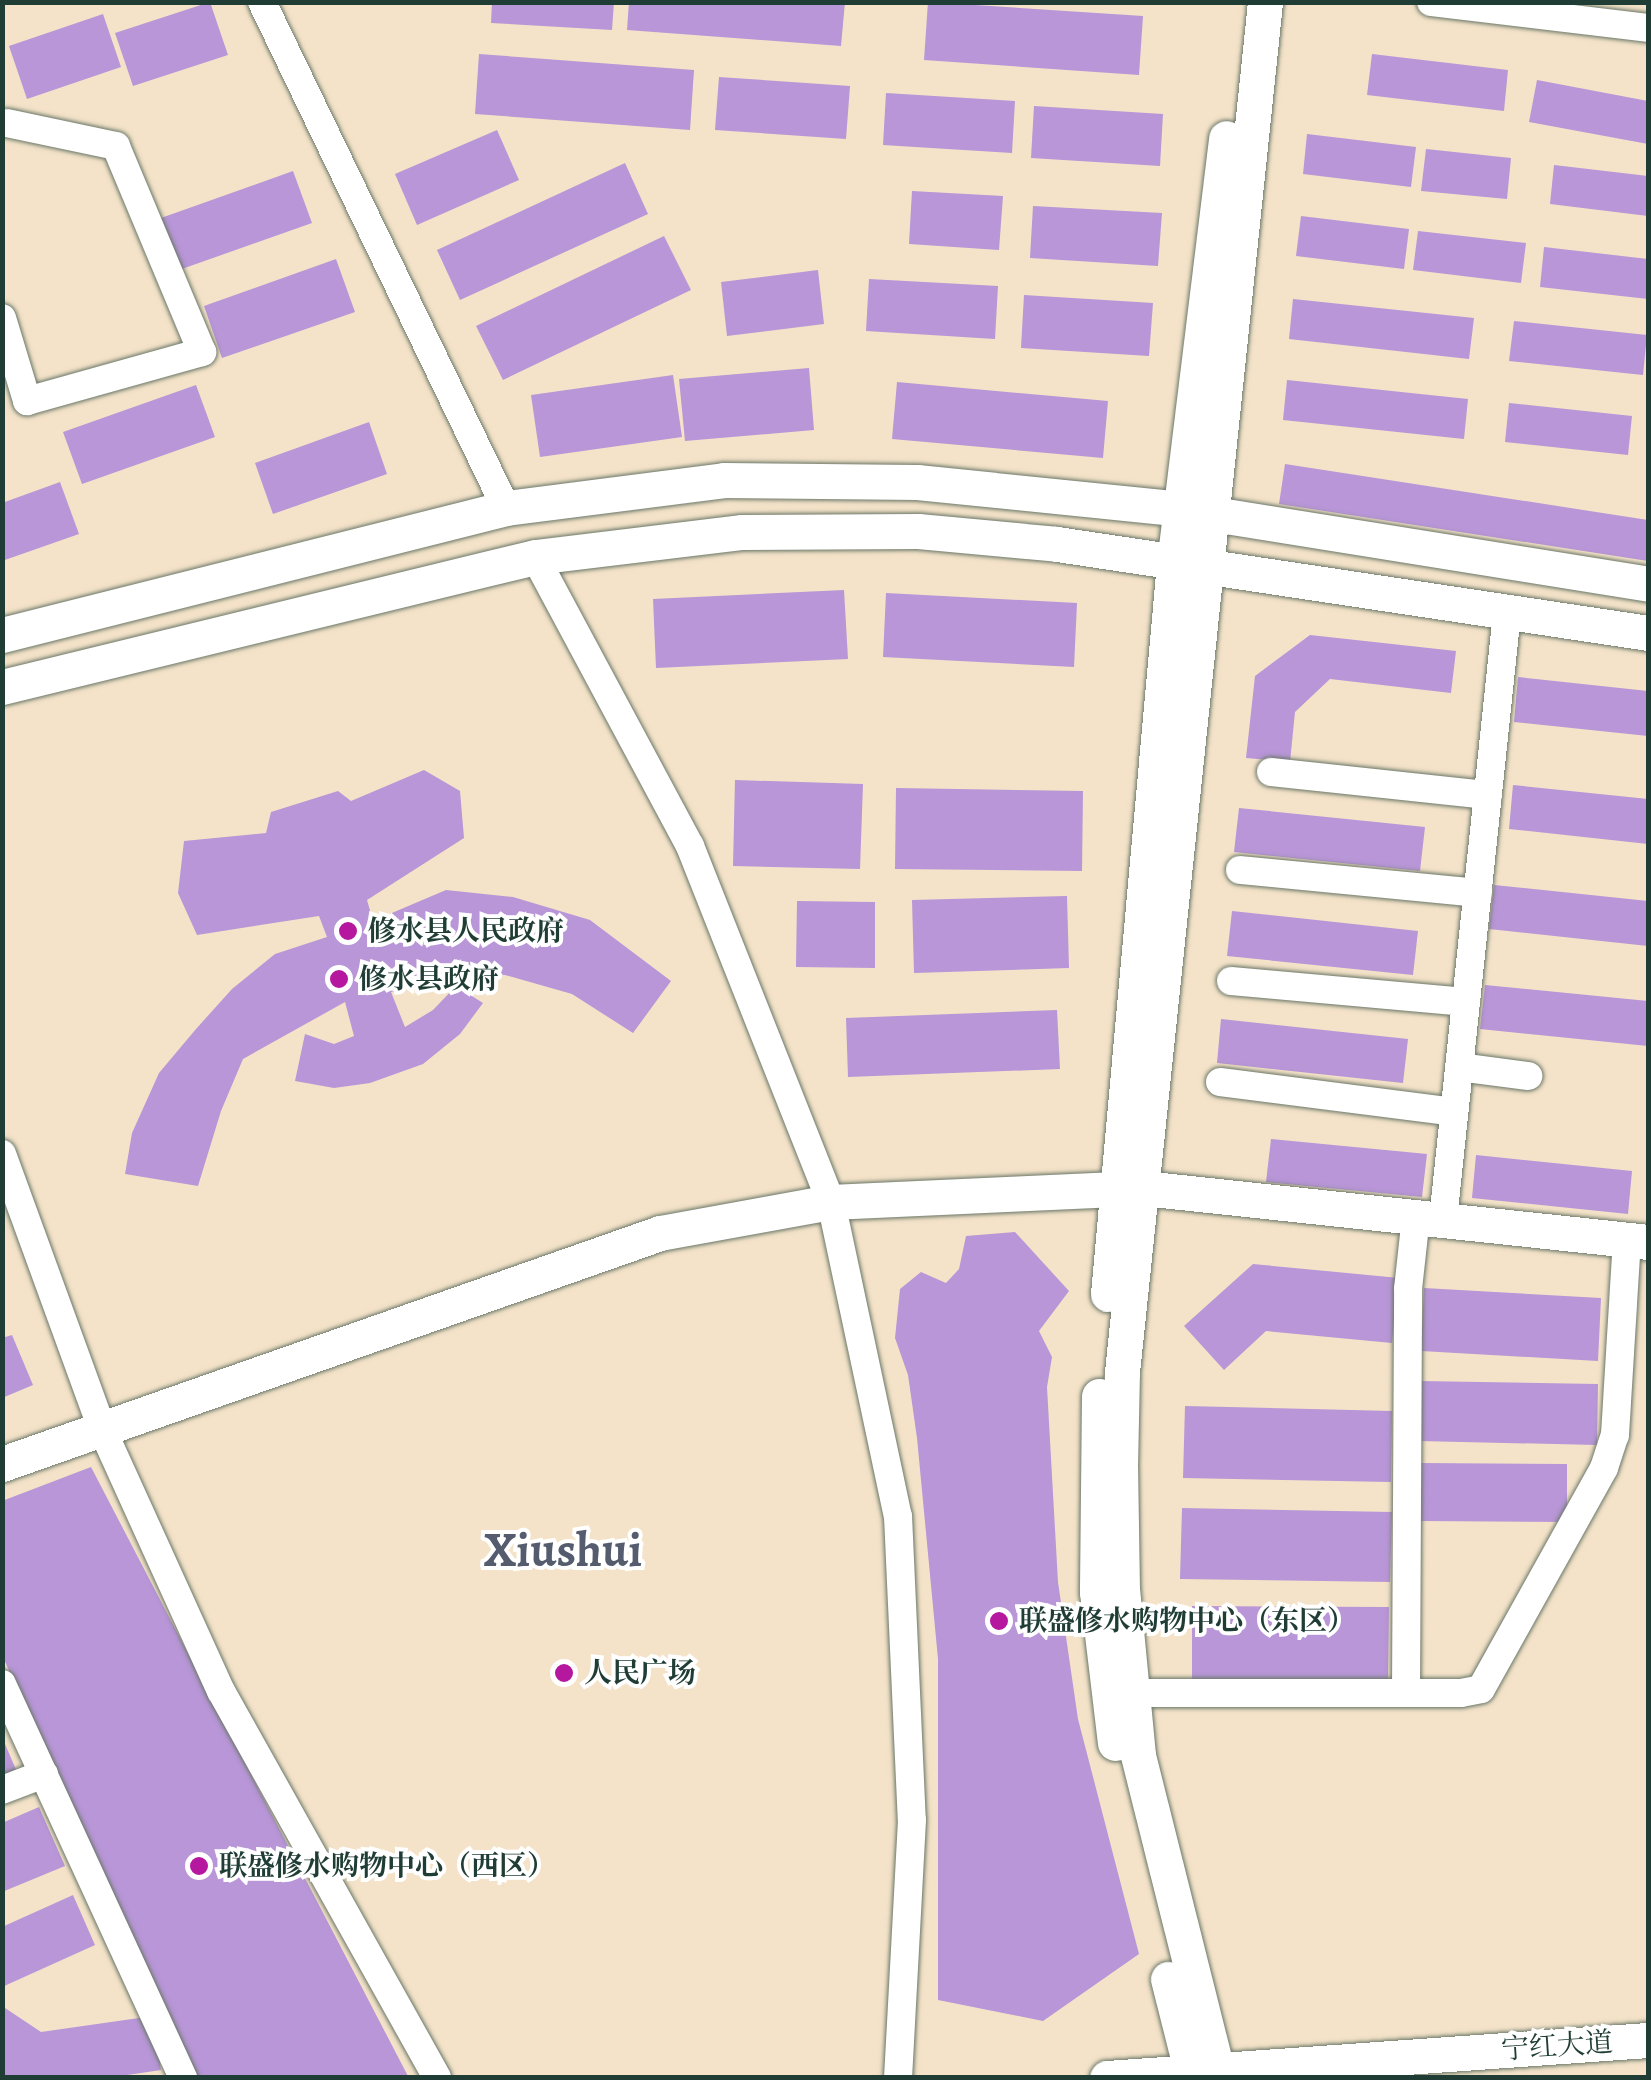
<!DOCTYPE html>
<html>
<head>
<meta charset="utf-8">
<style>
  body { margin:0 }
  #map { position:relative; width:1651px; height:2080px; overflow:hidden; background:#f4e3c9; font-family:Alegreya,"Noto Serif SC",serif }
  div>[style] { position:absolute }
  .building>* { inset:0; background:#b896d7 }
  .roads { filter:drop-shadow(0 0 2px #6a7768) drop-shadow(0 0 2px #6a7768) }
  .minor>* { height:28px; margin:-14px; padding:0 14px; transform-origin:14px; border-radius:14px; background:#fff }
  .major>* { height:35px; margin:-17.5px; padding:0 17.5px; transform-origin:17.5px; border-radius:17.5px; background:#fff }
  .dots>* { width:28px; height:28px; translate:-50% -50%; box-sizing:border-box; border:5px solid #fff; border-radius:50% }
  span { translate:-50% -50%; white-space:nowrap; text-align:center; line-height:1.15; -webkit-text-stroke:8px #fff; paint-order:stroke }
  .poi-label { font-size:28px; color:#1f3d34; font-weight:700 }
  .left { translate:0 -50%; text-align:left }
  .street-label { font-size:28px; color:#1f3d34 }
  .town-label { font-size:48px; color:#555c6d; font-weight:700 }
  .frame { position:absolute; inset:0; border:5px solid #1f3d34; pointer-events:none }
</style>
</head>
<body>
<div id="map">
  <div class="building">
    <div style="clip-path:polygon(210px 2px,228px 55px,133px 86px,115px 33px)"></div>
    <div style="clip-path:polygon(492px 2px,614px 2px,612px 30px,491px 23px)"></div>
    <div style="clip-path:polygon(629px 2px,845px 2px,841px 46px,627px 30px)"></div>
    <div style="clip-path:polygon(928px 2px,1143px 16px,1139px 75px,924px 60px)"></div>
    <div style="clip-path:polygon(103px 14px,121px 67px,27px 99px,9px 46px)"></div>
    <div style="clip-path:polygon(479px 54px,694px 70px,690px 130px,475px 114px)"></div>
    <div style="clip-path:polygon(1372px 54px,1508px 70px,1504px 111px,1367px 95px)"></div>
    <div style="clip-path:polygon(719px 77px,850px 86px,846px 139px,715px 130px)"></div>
    <div style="clip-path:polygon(1537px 80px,1648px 101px,1648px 144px,1529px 122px)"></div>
    <div style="clip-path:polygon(886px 93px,1015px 101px,1012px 153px,883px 145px)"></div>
    <div style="clip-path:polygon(1034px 106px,1163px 114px,1160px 166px,1031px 158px)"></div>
    <div style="clip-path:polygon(497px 130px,519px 180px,417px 225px,395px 174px)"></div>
    <div style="clip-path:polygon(1307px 134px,1416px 147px,1411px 187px,1303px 174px)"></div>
    <div style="clip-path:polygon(1426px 149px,1511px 158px,1507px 199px,1421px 191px)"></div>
    <div style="clip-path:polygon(625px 163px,648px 214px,460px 300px,437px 250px)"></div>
    <div style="clip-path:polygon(1554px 165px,1648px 176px,1648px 216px,1550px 204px)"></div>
    <div style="clip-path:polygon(293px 171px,312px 223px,179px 270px,161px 218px)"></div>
    <div style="clip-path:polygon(912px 191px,1003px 196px,999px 250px,909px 244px)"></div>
    <div style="clip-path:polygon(1033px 206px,1162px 213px,1158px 266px,1030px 258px)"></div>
    <div style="clip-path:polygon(1301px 216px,1409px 229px,1404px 269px,1296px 256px)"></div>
    <div style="clip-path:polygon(1418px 231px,1526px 243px,1521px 283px,1413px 270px)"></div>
    <div style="clip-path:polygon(664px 236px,691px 290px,503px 380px,476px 326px)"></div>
    <div style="clip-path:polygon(1544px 247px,1648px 259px,1648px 299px,1540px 287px)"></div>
    <div style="clip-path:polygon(336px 259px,355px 312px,222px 358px,204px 306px)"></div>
    <div style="clip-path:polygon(818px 270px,824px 324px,727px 336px,721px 282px)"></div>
    <div style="clip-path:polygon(869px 279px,998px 286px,995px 339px,866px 331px)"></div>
    <div style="clip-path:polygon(1024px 295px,1153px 303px,1149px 356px,1021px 348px)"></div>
    <div style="clip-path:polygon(1293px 299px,1474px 318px,1469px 359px,1289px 339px)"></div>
    <div style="clip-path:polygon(1514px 321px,1647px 335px,1643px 375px,1509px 361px)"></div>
    <div style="clip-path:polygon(809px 368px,814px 430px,685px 441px,679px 379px)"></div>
    <div style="clip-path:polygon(673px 375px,682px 437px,540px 457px,531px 395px)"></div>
    <div style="clip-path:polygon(1287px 380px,1468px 399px,1464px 439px,1283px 420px)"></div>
    <div style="clip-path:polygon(897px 382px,1108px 401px,1103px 458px,892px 439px)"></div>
    <div style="clip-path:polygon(196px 385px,215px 437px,82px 484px,63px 432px)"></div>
    <div style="clip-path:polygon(1509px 403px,1632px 416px,1628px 455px,1505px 442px)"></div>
    <div style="clip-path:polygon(369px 422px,387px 474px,273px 514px,255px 463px)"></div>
    <div style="clip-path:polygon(1285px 464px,1648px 520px,1648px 561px,1279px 504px)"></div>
    <div style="clip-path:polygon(60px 482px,79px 534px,2px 561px,2px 503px)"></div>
    <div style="clip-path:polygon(844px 590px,848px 659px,656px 668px,653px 599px)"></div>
    <div style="clip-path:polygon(886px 593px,1077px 603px,1074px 667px,883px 657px)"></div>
    <div style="clip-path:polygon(1310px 635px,1456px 651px,1451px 693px,1330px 679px,1295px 712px,1290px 762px,1246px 758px,1255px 676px)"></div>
    <div style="clip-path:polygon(1518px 677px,1648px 691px,1648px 736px,1514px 722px)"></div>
    <div style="clip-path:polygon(424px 770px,460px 791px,464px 838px,367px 900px,373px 921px,446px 890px,513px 897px,590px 920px,671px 981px,633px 1033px,572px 994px,505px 975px,440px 977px,391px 992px,405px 1027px,433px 1010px,456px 986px,483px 1003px,460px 1034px,423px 1064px,370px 1083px,334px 1088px,295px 1081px,305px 1034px,334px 1044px,354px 1036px,345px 1002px,243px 1059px,221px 1111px,198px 1186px,125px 1174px,132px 1133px,159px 1073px,196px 1029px,232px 989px,275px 954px,327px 937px,319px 916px,197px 935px,178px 893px,184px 841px,266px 833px,271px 812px,338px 791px,351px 801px)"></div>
    <div style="clip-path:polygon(735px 780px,863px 784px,860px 869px,733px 866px)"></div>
    <div style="clip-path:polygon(1513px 785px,1648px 799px,1648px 844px,1509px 829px)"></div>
    <div style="clip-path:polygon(896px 788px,1083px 791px,1082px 871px,895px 869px)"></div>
    <div style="clip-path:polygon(1239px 808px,1425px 827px,1420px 871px,1234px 852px)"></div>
    <div style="clip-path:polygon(1494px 885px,1648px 901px,1648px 946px,1489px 929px)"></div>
    <div style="clip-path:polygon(1067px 896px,1069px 968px,914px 973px,912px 900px)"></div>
    <div style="clip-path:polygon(797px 901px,875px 902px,875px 968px,796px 967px)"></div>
    <div style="clip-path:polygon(1232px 911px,1418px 931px,1413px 975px,1227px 956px)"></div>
    <div style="clip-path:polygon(1485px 985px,1648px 1001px,1648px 1046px,1480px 1029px)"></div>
    <div style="clip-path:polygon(1057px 1010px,1060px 1069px,848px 1077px,846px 1018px)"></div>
    <div style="clip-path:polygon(1221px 1019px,1408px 1039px,1403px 1083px,1217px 1063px)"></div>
    <div style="clip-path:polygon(1271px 1139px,1427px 1154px,1422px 1197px,1266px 1182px)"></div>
    <div style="clip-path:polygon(1476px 1155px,1632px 1171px,1628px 1214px,1472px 1198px)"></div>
    <div style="clip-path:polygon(1015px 1232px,1069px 1291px,1039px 1331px,1052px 1357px,1047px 1387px,1058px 1582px,1078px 1719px,1139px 1954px,1043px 2021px,938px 2000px,938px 1659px,917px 1438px,908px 1375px,895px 1338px,900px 1289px,921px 1272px,946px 1283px,959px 1269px,966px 1236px)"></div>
    <div style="clip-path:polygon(1253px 1264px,1399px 1278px,1392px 1343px,1266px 1331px,1224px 1370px,1184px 1326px)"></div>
    <div style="clip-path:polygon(1424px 1288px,1601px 1298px,1598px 1361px,1421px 1351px)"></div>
    <div style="clip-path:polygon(12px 1335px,33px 1385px,2px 1398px,2px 1338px)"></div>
    <div style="clip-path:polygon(1420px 1381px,1598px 1384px,1597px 1445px,1419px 1441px)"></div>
    <div style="clip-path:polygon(1185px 1406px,1392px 1411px,1391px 1482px,1183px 1478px)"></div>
    <div style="clip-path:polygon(1420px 1463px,1567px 1464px,1567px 1522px,1419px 1521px)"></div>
    <div style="clip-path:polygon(91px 1467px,409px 2078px,196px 2078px,2px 1655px,2px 1501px)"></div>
    <div style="clip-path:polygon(1182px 1508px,1392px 1512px,1390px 1582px,1180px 1579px)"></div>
    <div style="clip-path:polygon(1192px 1606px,1389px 1607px,1388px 1682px,1192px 1681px)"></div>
    <div style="clip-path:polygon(2px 1737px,17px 1772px,2px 1778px)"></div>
    <div style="clip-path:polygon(39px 1807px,65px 1866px,2px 1892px,2px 1823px)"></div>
    <div style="clip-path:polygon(73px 1895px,95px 1945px,2px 1987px,2px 1927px)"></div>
    <div style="clip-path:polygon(2px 2006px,41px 2032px,153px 2016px,161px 2070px,107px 2078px,9px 2078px,2px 2073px)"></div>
  </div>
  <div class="roads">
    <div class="minor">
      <div style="left:262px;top:2px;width:562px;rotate:64.26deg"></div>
      <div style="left:1431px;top:2px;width:219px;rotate:6.8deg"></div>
      <div style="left:2px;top:318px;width:87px;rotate:73.2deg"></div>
      <div style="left:27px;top:401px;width:182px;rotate:-15.6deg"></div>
      <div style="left:202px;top:352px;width:223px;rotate:-112.7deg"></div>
      <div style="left:116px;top:146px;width:111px;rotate:-168.1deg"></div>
      <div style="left:535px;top:557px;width:328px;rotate:61.8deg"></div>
      <div style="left:690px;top:846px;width:383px;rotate:68.4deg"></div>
      <div style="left:831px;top:1202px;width:321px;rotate:78deg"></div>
      <div style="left:898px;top:1516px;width:304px;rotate:87.4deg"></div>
      <div style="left:912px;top:1820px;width:258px;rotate:93.1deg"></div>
      <div style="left:1271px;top:772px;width:218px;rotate:6.1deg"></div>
      <div style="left:1240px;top:870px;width:239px;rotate:5.5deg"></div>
      <div style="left:1231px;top:981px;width:236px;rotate:5.1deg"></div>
      <div style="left:1459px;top:1067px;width:70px;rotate:7.4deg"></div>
      <div style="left:1220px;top:1082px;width:236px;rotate:7.3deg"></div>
      <div style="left:2px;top:1154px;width:293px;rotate:70deg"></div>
      <div style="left:102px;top:1429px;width:288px;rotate:65.6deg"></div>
      <div style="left:221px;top:1691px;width:443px;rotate:60.8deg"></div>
      <div style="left:1443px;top:1220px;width:610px;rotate:-83.98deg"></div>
      <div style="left:2px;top:1684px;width:434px;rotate:65.3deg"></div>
      <div style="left:1112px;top:1688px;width:20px;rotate:15deg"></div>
      <div style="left:1131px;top:1693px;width:330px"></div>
      <div style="left:1461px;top:1693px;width:20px;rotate:-11deg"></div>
      <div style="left:1481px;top:1689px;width:253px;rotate:-60.9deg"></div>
      <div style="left:1604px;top:1468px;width:35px;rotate:-72deg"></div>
      <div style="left:1615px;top:1435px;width:196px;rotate:-86.5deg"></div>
      <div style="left:1406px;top:1693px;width:404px;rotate:-89.7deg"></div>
      <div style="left:1408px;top:1289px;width:72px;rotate:-83.7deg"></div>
      <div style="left:2px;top:1790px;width:45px;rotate:-20.9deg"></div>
    </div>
    <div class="major">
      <div style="left:2px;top:635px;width:520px;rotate:-14.14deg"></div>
      <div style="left:506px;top:508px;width:220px;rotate:-7.3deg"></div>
      <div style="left:724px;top:480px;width:193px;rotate:0.6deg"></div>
      <div style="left:917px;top:482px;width:266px;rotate:5.8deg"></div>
      <div style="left:1182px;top:509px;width:472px;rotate:9.1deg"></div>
      <div style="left:2px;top:687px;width:549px;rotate:-13.71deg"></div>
      <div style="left:535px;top:557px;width:209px;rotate:-6.9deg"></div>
      <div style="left:742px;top:532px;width:176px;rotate:-0.3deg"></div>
      <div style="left:918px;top:531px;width:140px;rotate:5.3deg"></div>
      <div style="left:1057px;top:544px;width:598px;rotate:8.56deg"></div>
      <div style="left:1108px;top:1294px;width:734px;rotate:-84.84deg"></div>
      <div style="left:1174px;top:563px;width:428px;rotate:-83deg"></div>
      <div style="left:1099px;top:1396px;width:196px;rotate:90.6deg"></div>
      <div style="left:1097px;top:1592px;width:152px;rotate:83.2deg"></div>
      <div style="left:2px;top:1464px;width:697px;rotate:-19.34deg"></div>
      <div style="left:660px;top:1233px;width:174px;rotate:-10.3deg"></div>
      <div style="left:831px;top:1202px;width:312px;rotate:-2.6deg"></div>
      <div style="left:1143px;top:1188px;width:508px;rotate:6.1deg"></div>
      <div style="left:1168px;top:1979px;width:102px;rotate:75.8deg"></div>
      <div style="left:1107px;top:2078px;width:542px;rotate:-4.02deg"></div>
      <div style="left:1219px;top:2078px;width:333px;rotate:-104.1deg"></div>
      <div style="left:1138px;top:1755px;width:166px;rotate:-95.5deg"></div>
      <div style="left:1122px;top:1590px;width:123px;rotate:-90.9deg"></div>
      <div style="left:1120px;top:1467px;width:95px;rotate:-88.8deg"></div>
      <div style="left:1122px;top:1372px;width:1377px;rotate:-84.04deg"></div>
    </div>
  </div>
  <div class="dots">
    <div style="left:348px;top:931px;background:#b5179e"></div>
    <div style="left:339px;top:979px;background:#b5179e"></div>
    <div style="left:999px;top:1621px;background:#b5179e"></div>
    <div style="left:564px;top:1673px;background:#b5179e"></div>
    <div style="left:199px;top:1866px;background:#b5179e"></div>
  </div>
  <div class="poi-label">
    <span class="left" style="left:368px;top:931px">修水县人民政府</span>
    <span class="left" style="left:359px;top:979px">修水县政府</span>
    <span class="left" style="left:1019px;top:1621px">联盛修水购物中心（东区）</span>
    <span class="left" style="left:584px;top:1673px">人民广场</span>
    <span class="left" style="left:219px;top:1866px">联盛修水购物中心（西区）</span>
  </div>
  <div class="street-label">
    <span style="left:1557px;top:2046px;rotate:-4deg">宁红大道</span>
  </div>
  <div class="town-label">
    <span style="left:563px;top:1551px">Xiushui</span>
  </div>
  <div class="frame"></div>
</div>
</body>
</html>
